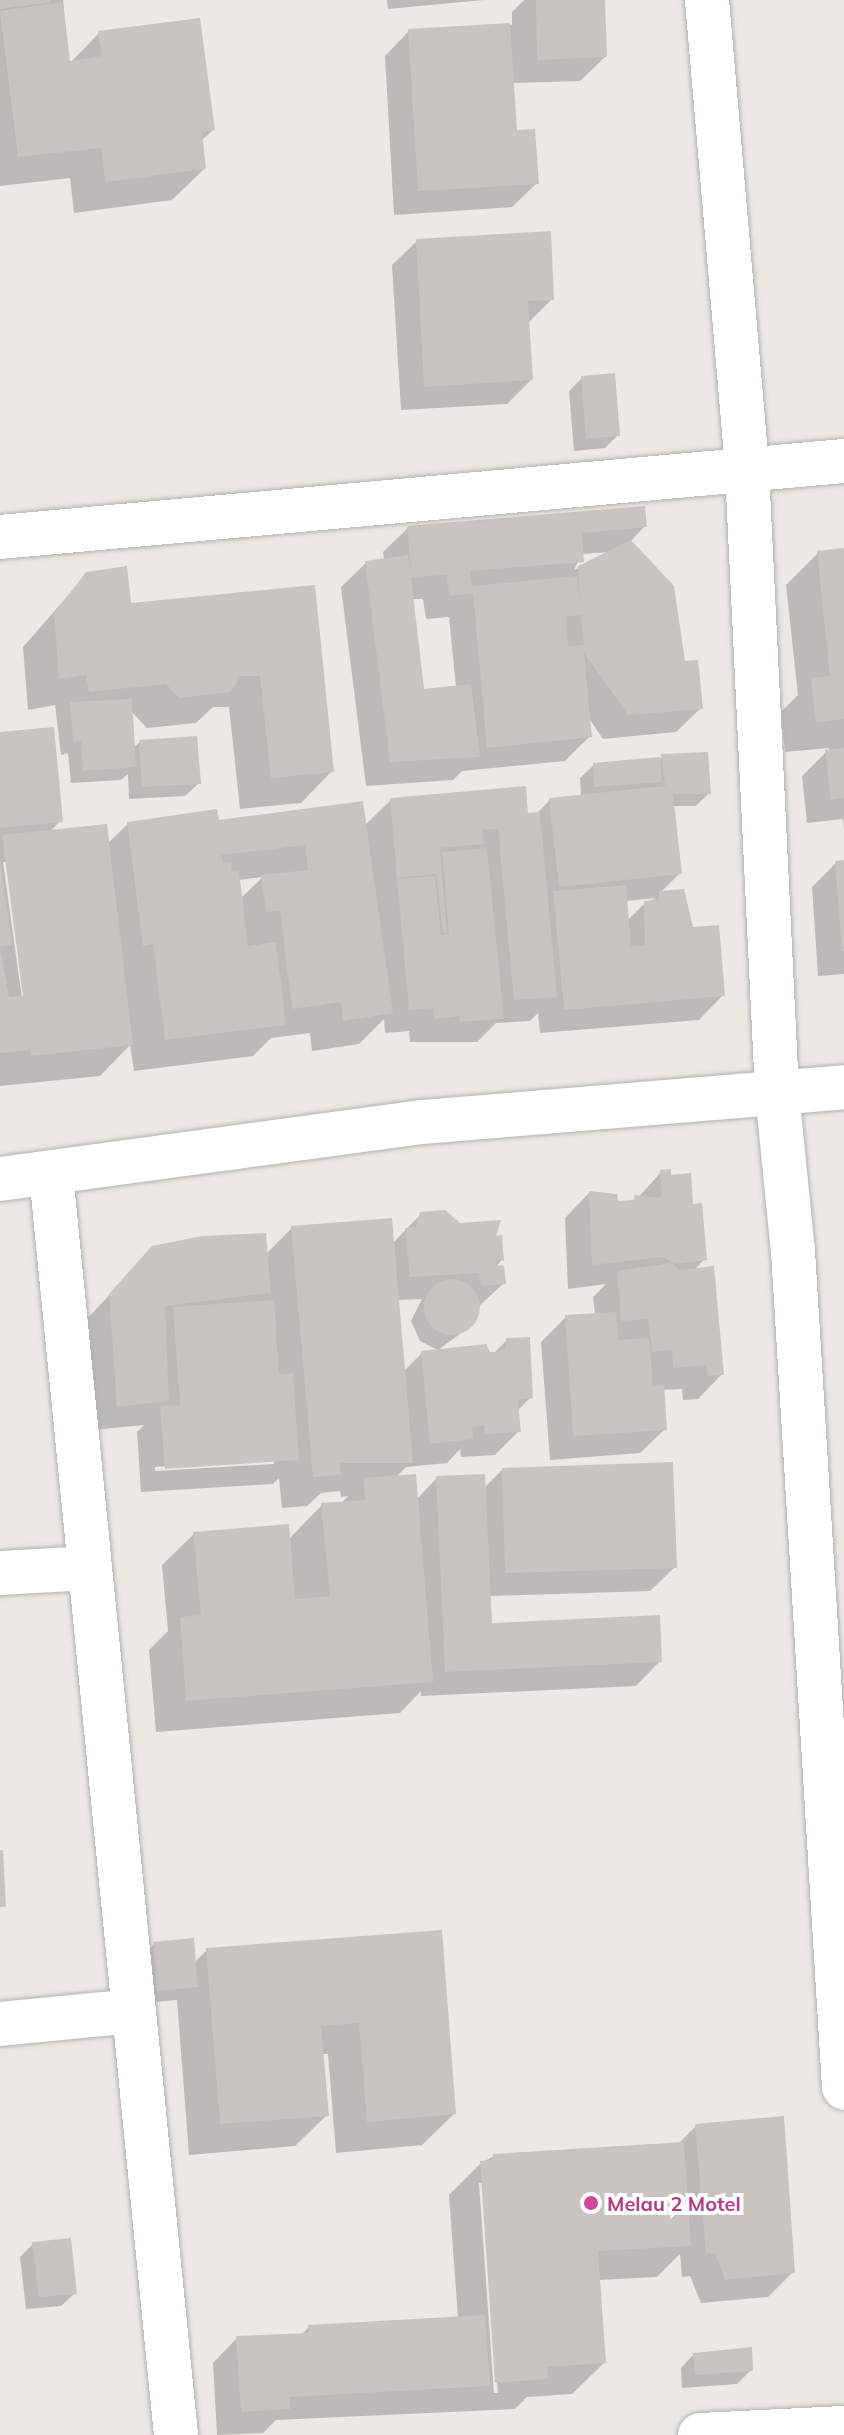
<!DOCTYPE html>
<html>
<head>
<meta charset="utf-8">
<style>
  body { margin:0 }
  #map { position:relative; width:844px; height:2435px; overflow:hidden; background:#ece9e4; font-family:Mulish,sans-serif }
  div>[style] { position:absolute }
  .shadow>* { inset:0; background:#0003 }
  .building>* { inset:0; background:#c8c4c0 }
  .round { border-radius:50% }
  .roads { filter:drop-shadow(0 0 2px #afb2b4) drop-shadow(0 0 2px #afb2b4) }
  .street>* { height:44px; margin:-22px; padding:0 22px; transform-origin:22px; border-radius:22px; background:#fff }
  .dots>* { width:22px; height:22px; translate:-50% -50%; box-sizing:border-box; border:4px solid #fff; border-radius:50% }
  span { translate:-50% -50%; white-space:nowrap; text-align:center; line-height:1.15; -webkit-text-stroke:8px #fff; paint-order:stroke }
  .hotel-label { font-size:20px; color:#b23c85; font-weight:700 }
  .left { translate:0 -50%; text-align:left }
</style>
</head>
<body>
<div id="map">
  <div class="shadow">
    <div style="clip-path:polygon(0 0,63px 0,69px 64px,99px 33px,213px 130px,201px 141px,204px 169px,172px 200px,74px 213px,70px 178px,0 186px)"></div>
    <div style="clip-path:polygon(387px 0,484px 0,388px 9px)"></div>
    <div style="clip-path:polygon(524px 0,603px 0,605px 57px,580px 81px,512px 83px,515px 132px,537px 183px,512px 207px,394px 215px,385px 56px,409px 31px,512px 25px,512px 12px)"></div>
    <div style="clip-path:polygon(417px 241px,552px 299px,527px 324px,531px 380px,507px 404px,401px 410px,392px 265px)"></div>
    <div style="clip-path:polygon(582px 378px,618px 435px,605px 448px,574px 451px,569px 391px)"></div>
    <div style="clip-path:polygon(evenodd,645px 526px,630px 542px,701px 708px,676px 732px,603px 739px,588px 717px,590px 736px,565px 761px,462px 771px,453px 780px,366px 786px,341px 587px,366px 563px,384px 560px,383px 552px,408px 528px,645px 526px,611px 552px,574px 570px,582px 554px,611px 552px,645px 526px,412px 599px,423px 599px,426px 619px,449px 617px,456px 687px,423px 691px,412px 599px)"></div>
    <div style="clip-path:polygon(844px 550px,844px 829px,843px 819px,807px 823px,802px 776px,830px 748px,785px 752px,781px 712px,798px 695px,786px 585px,818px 553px)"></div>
    <div style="clip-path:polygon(87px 574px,129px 605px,313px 587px,332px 771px,301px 803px,240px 809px,229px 707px,213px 707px,196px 723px,147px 728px,131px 711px,133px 748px,140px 742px,199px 783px,185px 796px,129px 799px,128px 774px,121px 780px,71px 783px,68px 753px,61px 755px,55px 705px,28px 710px,23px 647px)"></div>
    <div style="clip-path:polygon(evenodd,0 734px,60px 821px,50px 832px,107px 844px,128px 824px,364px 826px,391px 800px,536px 814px,550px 800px,581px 796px,580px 778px,594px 765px,706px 754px,709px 793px,696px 806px,673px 806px,680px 873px,660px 893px,691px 929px,723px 995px,699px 1020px,540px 1033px,538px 1013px,530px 1021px,496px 1023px,477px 1042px,410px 1042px,409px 1031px,385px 1033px,384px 1019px,359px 1044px,312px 1051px,310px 1033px,271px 1038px,253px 1056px,134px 1071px,130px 1045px,100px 1076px,0 1086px,0 734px,3px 862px,7px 862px,27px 1005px,23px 1006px,3px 862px,0 734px,263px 877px,240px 899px,238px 880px,263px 877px,0 734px,656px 898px,645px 903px,627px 921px,625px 901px,656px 898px)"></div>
    <div style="clip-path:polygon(844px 862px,844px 974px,818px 976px,812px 887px,836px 863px)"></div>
    <div style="clip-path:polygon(661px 1172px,691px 1207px,705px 1259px,694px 1270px,722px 1374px,698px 1399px,683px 1400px,682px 1389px,662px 1390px,665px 1429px,640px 1453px,550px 1460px,541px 1342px,566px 1317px,595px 1315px,593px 1297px,606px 1284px,568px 1289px,565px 1218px,589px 1193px,616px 1204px,637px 1199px)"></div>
    <div style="clip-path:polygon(evenodd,421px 1214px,500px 1237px,502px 1260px,495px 1267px,504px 1283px,477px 1308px,475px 1323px,438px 1350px,420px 1341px,411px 1321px,422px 1299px,397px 1300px,403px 1372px,422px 1353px,493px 1354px,507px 1340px,531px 1397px,517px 1411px,519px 1431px,495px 1455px,461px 1457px,460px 1449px,447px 1463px,406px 1467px,395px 1478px,416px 1500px,437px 1478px,484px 1488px,502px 1470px,675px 1567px,650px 1591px,489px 1596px,490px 1625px,660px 1661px,636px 1686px,421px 1696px,421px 1691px,400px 1713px,156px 1732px,149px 1650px,168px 1631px,162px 1565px,194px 1534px,288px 1540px,322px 1505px,341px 1504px,348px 1496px,341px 1497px,340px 1491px,321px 1493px,307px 1506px,282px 1508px,279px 1478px,273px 1484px,141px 1492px,137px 1432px,144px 1425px,93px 1430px,86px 1320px,153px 1248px,266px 1254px,292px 1228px,392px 1244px,421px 1214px,274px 1460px,274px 1464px,155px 1471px,155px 1467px,274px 1460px)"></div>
    <div style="clip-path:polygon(440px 1932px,454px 2114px,422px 2145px,336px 2153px,328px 2054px,322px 2054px,327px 2115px,295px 2146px,189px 2155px,177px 2000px,144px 2003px,140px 1957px,154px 1944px,194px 1963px,207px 1950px)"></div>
    <div style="clip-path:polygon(evenodd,696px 2126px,793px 2272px,768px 2297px,701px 2303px,690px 2276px,682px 2277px,680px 2254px,657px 2277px,598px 2280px,604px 2363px,572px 2394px,527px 2397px,515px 2409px,276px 2420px,263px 2433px,217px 2435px,213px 2363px,237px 2338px,301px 2335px,309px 2327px,458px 2318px,449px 2195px,481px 2163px,494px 2156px,678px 2144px,696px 2126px,479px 2183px,483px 2183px,498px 2393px,494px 2393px,479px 2183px)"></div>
    <div style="clip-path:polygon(33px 2244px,75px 2293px,61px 2306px,26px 2309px,20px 2257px)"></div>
    <div style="clip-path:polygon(694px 2354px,751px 2370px,737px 2384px,682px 2388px,681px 2368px)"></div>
  </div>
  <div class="building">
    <div style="clip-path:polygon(0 0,51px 0,51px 2px,0 9px)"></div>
    <div style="clip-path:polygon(536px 0,605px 0,607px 57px,537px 60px)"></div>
    <div style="clip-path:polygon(63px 2px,70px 61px,102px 56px,98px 31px,200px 18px,215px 130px,202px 132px,206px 169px,105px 182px,101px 148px,18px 157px,0 11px)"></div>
    <div style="clip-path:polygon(510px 23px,517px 130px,535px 129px,539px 184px,418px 191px,408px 29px)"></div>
    <div style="clip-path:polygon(551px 231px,554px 300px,528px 301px,533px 380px,424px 387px,416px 239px)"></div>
    <div style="clip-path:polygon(615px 373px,620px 436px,586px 439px,581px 376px)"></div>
    <div style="clip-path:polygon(evenodd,645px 506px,647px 527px,582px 533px,584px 562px,470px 571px,472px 586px,577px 576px,580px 602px,578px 566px,631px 540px,674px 586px,685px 661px,698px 660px,703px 709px,628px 715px,584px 653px,592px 737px,487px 748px,473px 593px,449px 596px,447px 575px,411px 577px,424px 689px,471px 684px,480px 757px,390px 762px,365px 561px,408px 555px,411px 569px,407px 526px,645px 506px,581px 615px,584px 645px,568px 646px,566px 617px,581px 615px)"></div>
    <div style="clip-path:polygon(844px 548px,844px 719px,816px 722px,811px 678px,830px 676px,817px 551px)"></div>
    <div style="clip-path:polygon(127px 566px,131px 603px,315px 585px,334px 772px,271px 778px,260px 676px,241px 676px,230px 692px,179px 698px,166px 684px,89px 692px,86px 675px,59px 679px,54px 614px,86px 572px)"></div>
    <div style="clip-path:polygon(132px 699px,136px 767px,83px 771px,81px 741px,73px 742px,70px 702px)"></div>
    <div style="clip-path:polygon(54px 727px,63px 822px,0 828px,0 732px)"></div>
    <div style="clip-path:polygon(197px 736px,201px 784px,142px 787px,139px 740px)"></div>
    <div style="clip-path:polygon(844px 748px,844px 798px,831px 800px,825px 750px)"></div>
    <div style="clip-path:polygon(708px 752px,711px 794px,673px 794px,682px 874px,559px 887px,549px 798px,665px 786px,661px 754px)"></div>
    <div style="clip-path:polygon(660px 757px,662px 782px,594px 787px,593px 763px)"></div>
    <div style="clip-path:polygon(526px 786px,528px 813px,540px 812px,557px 997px,514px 1000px,498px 829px,482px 830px,484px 844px,440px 848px,447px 933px,443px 933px,436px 874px,397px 878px,390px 798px)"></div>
    <div style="clip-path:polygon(363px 801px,393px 1013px,343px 1021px,341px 1002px,292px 1009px,280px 911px,266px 912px,261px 875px,308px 870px,305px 845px,222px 855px,223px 863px,231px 862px,232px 872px,239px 871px,248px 946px,276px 942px,286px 1025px,165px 1040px,153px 944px,143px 946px,127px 822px,217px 809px,219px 820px)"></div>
    <div style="clip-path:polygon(107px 824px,133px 1045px,31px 1056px,30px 1050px,0 1053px,0 948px,9px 997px,23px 996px,2px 835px)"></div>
    <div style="clip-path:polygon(487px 848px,504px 1019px,460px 1022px,459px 1016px,434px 1019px,433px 1008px,409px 1010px,397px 879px,435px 876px,441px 935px,449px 934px,442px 852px)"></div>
    <div style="clip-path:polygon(0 859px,12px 945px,0 946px)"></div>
    <div style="clip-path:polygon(844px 860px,844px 951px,842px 951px,835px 861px)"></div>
    <div style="clip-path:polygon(626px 885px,631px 946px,645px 945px,644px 901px,659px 900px,659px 891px,684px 889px,693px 927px,719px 925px,725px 996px,564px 1010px,553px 891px)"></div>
    <div style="clip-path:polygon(671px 1169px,671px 1175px,691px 1173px,693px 1204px,702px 1203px,707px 1260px,674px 1264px,664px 1257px,592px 1265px,589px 1191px,617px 1194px,618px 1201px,635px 1200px,634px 1195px,662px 1198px,660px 1170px)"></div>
    <div style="clip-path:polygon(445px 1210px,460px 1223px,501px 1220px,496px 1236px,502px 1235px,504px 1261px,496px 1258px,496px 1265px,504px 1266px,506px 1284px,481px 1286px,479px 1273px,410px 1277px,405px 1228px,416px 1227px,420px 1212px)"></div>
    <div style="clip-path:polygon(392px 1218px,413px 1463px,340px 1463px,341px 1475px,313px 1477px,291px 1226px)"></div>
    <div style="clip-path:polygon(266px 1233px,271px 1293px,165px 1306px,169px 1401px,117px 1407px,109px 1294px,152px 1246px,202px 1236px)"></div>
    <div style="clip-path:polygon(671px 1263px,680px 1270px,714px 1266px,724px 1375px,707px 1376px,706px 1365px,673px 1368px,672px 1350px,652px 1352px,648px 1319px,621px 1321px,617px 1271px)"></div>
    <div class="round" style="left:424px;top:1279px;width:56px;height:56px"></div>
    <div style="clip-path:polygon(274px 1300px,279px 1374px,293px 1373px,299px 1460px,165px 1469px,160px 1406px,180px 1405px,173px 1307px)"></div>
    <div style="clip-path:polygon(616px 1312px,618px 1340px,649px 1338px,653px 1385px,664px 1384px,667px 1430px,573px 1436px,565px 1315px)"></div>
    <div style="clip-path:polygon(530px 1337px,533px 1398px,518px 1400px,521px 1432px,485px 1434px,484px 1425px,472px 1427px,473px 1439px,430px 1444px,421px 1351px,486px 1344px,490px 1352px,497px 1352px,506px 1348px,506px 1338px)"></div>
    <div style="clip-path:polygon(673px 1462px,677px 1568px,505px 1573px,502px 1468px)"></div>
    <div style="clip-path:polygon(416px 1474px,433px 1682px,186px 1701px,180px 1617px,201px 1615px,193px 1532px,289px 1524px,295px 1599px,330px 1596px,321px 1503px,365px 1500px,364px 1478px)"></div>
    <div style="clip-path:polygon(485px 1474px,492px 1623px,660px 1615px,662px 1662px,445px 1672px,436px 1476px)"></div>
    <div style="clip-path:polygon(0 1850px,3px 1850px,6px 1907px,0 1907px)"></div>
    <div style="clip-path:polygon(442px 1930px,456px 2114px,367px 2122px,359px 2023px,321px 2026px,329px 2116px,220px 2124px,206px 1948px)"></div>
    <div style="clip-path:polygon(194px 1938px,198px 1987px,157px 1991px,153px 1942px)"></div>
    <div style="clip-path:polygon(784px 2116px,795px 2273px,725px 2280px,715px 2253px,706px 2254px,695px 2124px)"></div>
    <div style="clip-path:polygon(684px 2142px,691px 2246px,598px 2251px,606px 2363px,547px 2367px,548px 2379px,495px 2383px,480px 2161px,493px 2160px,493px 2154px)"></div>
    <div style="clip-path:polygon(71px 2238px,77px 2294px,39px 2297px,32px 2242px)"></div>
    <div style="clip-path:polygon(485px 2315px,490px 2386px,289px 2397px,290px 2409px,241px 2412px,236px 2336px,309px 2333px,308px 2325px)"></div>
    <div style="clip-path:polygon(752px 2347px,753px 2371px,695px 2375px,693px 2353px)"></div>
  </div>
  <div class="roads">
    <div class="street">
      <div style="left:707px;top:0;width:472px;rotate:85.1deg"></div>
      <div style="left:747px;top:470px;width:623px;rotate:87.24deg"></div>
      <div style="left:777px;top:1092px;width:160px;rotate:84.3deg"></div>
      <div style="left:793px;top:1251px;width:838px;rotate:86.51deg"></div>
      <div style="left:0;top:537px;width:847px;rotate:-5.15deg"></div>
      <div style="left:51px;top:1174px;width:1267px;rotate:84.34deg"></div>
      <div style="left:0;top:1179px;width:426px;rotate:-7.7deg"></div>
      <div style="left:422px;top:1122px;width:423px;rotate:-4.7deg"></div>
      <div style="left:0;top:1573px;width:89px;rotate:-3.2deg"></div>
      <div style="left:0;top:2024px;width:134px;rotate:-5.6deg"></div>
      <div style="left:700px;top:2435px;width:144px;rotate:-2.8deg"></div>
    </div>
  </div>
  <div class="dots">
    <div style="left:591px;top:2203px;background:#d1479c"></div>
  </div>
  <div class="hotel-label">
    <span class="left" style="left:607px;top:2203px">Melau 2 Motel</span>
  </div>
</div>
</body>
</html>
